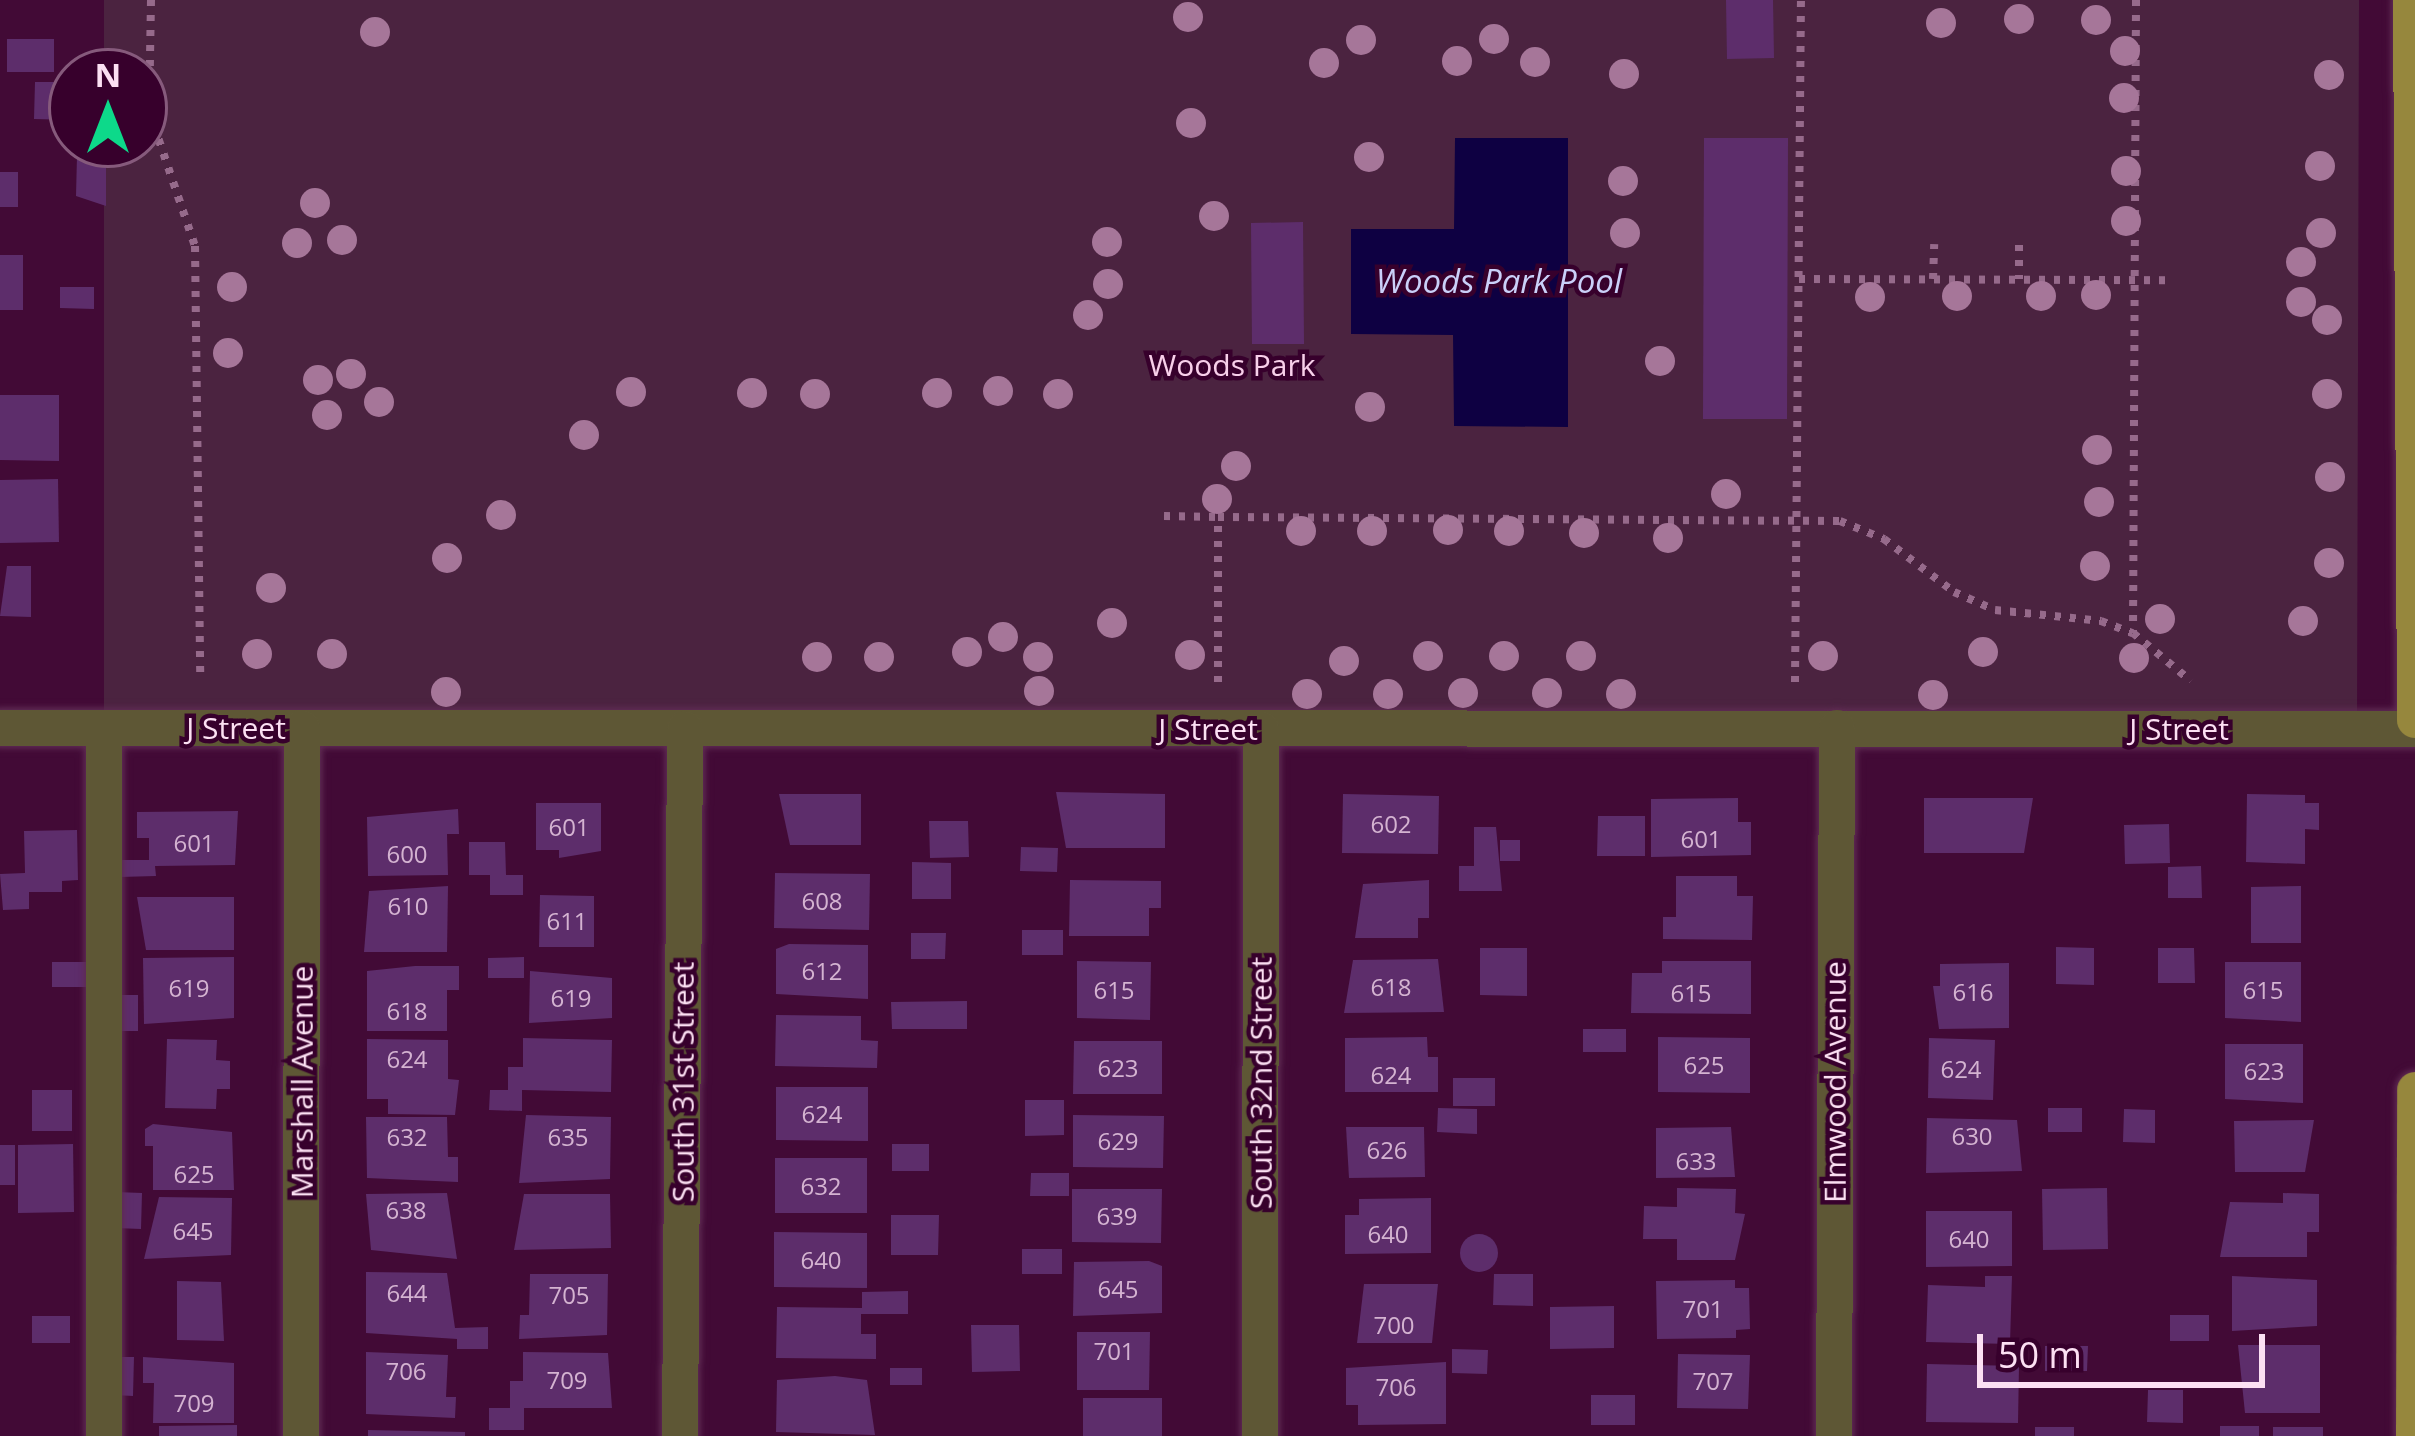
<!DOCTYPE html>
<html>
<head>
<meta charset="utf-8">
<style>
  body { margin:0 }
  #map { position:relative; width:2415px; height:1436px; overflow:hidden; background:#420a36; font-family:"Open Sans",sans-serif }
  div>[style] { position:absolute }
  .green>* { inset:0; background:#4b2340 }
  .water>* { inset:0; background:#0e0042 }
  .building>* { inset:0; background:#5d2d6b }
  .round { border-radius:50% }
  .path>* { height:8px; margin-top:-4px; transform-origin:0; background:repeating-linear-gradient(90deg,#966a8b 0 6px,transparent 0 15px) }
  .roads { filter:drop-shadow(0 0 3px #602c54) drop-shadow(0 0 3px #602c54) }
  .minor>* { height:36px; margin:-18px; padding:0 18px; transform-origin:18px; border-radius:18px; background:#5e5735 }
  .major>* { height:36px; margin:-18px; padding:0 18px; transform-origin:18px; border-radius:18px; background:#96873d }
  .trees>* { width:30px; height:30px; margin:-15px; border-radius:50%; background:#a67699 }
  span { translate:-50% -50%; white-space:nowrap; text-align:center; line-height:1.15; -webkit-text-stroke:9px #37002c; paint-order:stroke }
  .number-label { font-size:24px; color:#d4b3d1 }
  .number-label span { -webkit-text-stroke-width:0 }
  .park-label { font-size:30px; color:#f8cfea }
  .street-label { font-size:30px; color:#fce0f3 }
  .water-label { font-size:33px; color:#cad0f9; font-style:italic }
  .north { position:absolute; left:48px; top:48px; width:120px; height:120px; box-sizing:border-box; background:#37002c; border:3px solid #865a7c; border-radius:50%; rotate:0deg; font-size:33px; font-weight:700; line-height:48px; text-align:center; color:#fce0f3 }
  .north::after { content:''; display:block; margin:auto; width:42px; height:54px; background:#0dd98a; clip-path:polygon(50% 0,100% 100%,50% 72%,0 100%) }
  .scale { position:absolute; left:1977px; top:1334px; width:288px; height:54px; box-sizing:border-box; border:6px solid #fce0f3; border-top:0; padding-left:15px; font-size:36px; line-height:42px; white-space:nowrap; color:#fce0f3; -webkit-text-stroke:9px #37002c; paint-order:stroke }
</style>
</head>
<body>
<div id="map">
  <div class="green">
    <div style="clip-path:polygon(104px 0,2359px 0,2357px 729px,104px 728px,104px 144px,144px 144px,144px 72px,104px 72px)"></div>
  </div>
  <div class="water">
    <div style="clip-path:polygon(1455px 138px,1568px 138px,1568px 427px,1454px 426px,1453px 335px,1351px 334px,1351px 229px,1454px 229px)"></div>
  </div>
  <div class="building">
    <div style="clip-path:polygon(1726px 0,1773px 0,1774px 58px,1727px 59px)"></div>
    <div style="clip-path:polygon(7px 39px,54px 39px,54px 72px,7px 72px)"></div>
    <div style="clip-path:polygon(35px 82px,72px 82px,72px 120px,34px 119px)"></div>
    <div style="clip-path:polygon(1704px 138px,1788px 138px,1787px 419px,1703px 419px)"></div>
    <div style="clip-path:polygon(77px 156px,106px 157px,106px 206px,76px 196px)"></div>
    <div style="clip-path:polygon(0 172px,18px 172px,18px 207px,0 207px)"></div>
    <div style="clip-path:polygon(1303px 222px,1304px 344px,1252px 344px,1251px 223px)"></div>
    <div style="clip-path:polygon(0 255px,23px 255px,23px 310px,0 310px)"></div>
    <div style="clip-path:polygon(60px 287px,94px 287px,94px 309px,60px 308px)"></div>
    <div style="clip-path:polygon(0 395px,59px 395px,59px 461px,0 460px)"></div>
    <div style="clip-path:polygon(58px 479px,59px 542px,0 543px,0 480px)"></div>
    <div style="clip-path:polygon(7px 566px,31px 566px,31px 617px,0 616px)"></div>
    <div style="clip-path:polygon(1056px 792px,1165px 794px,1165px 848px,1066px 848px)"></div>
    <div style="clip-path:polygon(779px 794px,861px 794px,861px 845px,790px 845px)"></div>
    <div style="clip-path:polygon(1343px 794px,1439px 796px,1438px 854px,1342px 853px)"></div>
    <div style="clip-path:polygon(2247px 794px,2305px 795px,2305px 803px,2319px 803px,2319px 830px,2305px 829px,2305px 864px,2246px 862px)"></div>
    <div style="clip-path:polygon(1738px 798px,1738px 822px,1751px 822px,1751px 855px,1651px 857px,1651px 799px)"></div>
    <div style="clip-path:polygon(1924px 798px,2033px 798px,2024px 853px,1924px 853px)"></div>
    <div style="clip-path:polygon(536px 803px,601px 803px,601px 851px,559px 858px,559px 850px,536px 850px)"></div>
    <div style="clip-path:polygon(458px 809px,459px 834px,447px 834px,448px 875px,368px 876px,367px 817px)"></div>
    <div style="clip-path:polygon(238px 811px,235px 865px,155px 866px,156px 876px,120px 877px,120px 860px,149px 860px,149px 838px,137px 838px,137px 812px)"></div>
    <div style="clip-path:polygon(1598px 816px,1645px 816px,1645px 856px,1597px 856px)"></div>
    <div style="clip-path:polygon(929px 821px,968px 821px,969px 857px,930px 858px)"></div>
    <div style="clip-path:polygon(2169px 824px,2170px 863px,2125px 864px,2124px 825px)"></div>
    <div style="clip-path:polygon(1474px 827px,1496px 827px,1502px 891px,1459px 891px,1459px 866px,1474px 866px)"></div>
    <div style="clip-path:polygon(77px 830px,78px 880px,62px 881px,62px 892px,29px 892px,29px 909px,3px 910px,0 874px,25px 873px,24px 831px)"></div>
    <div style="clip-path:polygon(1500px 840px,1520px 840px,1520px 861px,1500px 861px)"></div>
    <div style="clip-path:polygon(469px 842px,505px 842px,506px 875px,523px 875px,523px 895px,490px 895px,490px 875px,469px 875px)"></div>
    <div style="clip-path:polygon(1021px 847px,1058px 848px,1057px 872px,1020px 871px)"></div>
    <div style="clip-path:polygon(912px 862px,951px 863px,951px 899px,912px 899px)"></div>
    <div style="clip-path:polygon(2201px 866px,2202px 898px,2168px 898px,2168px 867px)"></div>
    <div style="clip-path:polygon(775px 873px,870px 874px,869px 930px,774px 928px)"></div>
    <div style="clip-path:polygon(1676px 876px,1737px 876px,1737px 896px,1753px 896px,1752px 940px,1663px 939px,1663px 917px,1676px 917px)"></div>
    <div style="clip-path:polygon(1070px 880px,1161px 881px,1161px 908px,1149px 908px,1149px 936px,1069px 936px)"></div>
    <div style="clip-path:polygon(1429px 880px,1429px 918px,1418px 918px,1418px 938px,1355px 938px,1363px 884px)"></div>
    <div style="clip-path:polygon(448px 886px,447px 952px,364px 952px,369px 891px)"></div>
    <div style="clip-path:polygon(2301px 886px,2301px 943px,2251px 943px,2251px 887px)"></div>
    <div style="clip-path:polygon(540px 895px,594px 896px,594px 947px,539px 947px)"></div>
    <div style="clip-path:polygon(137px 897px,234px 897px,234px 950px,146px 950px)"></div>
    <div style="clip-path:polygon(1022px 930px,1063px 930px,1063px 955px,1022px 955px)"></div>
    <div style="clip-path:polygon(911px 933px,946px 933px,945px 959px,911px 959px)"></div>
    <div style="clip-path:polygon(789px 944px,868px 945px,868px 999px,776px 994px,776px 949px)"></div>
    <div style="clip-path:polygon(2056px 947px,2094px 948px,2094px 985px,2056px 984px)"></div>
    <div style="clip-path:polygon(1480px 948px,1527px 948px,1527px 996px,1480px 995px)"></div>
    <div style="clip-path:polygon(2158px 948px,2194px 948px,2195px 983px,2158px 983px)"></div>
    <div style="clip-path:polygon(234px 957px,234px 1018px,144px 1024px,143px 958px)"></div>
    <div style="clip-path:polygon(524px 957px,524px 978px,488px 978px,488px 958px)"></div>
    <div style="clip-path:polygon(1438px 959px,1444px 1012px,1344px 1013px,1353px 960px)"></div>
    <div style="clip-path:polygon(1077px 961px,1151px 962px,1150px 1020px,1077px 1018px)"></div>
    <div style="clip-path:polygon(1662px 961px,1751px 961px,1751px 1014px,1631px 1013px,1632px 973px,1662px 973px)"></div>
    <div style="clip-path:polygon(52px 962px,87px 962px,87px 987px,52px 987px)"></div>
    <div style="clip-path:polygon(2225px 962px,2301px 962px,2301px 1022px,2225px 1018px)"></div>
    <div style="clip-path:polygon(2009px 963px,2009px 1028px,1939px 1029px,1933px 986px,1940px 986px,1940px 964px)"></div>
    <div style="clip-path:polygon(415px 966px,459px 966px,459px 990px,447px 990px,447px 1031px,367px 1031px,367px 971px)"></div>
    <div style="clip-path:polygon(530px 971px,612px 978px,612px 1018px,529px 1023px)"></div>
    <div style="clip-path:polygon(114px 995px,138px 995px,138px 1031px,114px 1031px)"></div>
    <div style="clip-path:polygon(967px 1001px,967px 1029px,892px 1029px,891px 1002px)"></div>
    <div style="clip-path:polygon(776px 1015px,861px 1016px,861px 1040px,878px 1041px,877px 1068px,775px 1066px)"></div>
    <div style="clip-path:polygon(1583px 1029px,1626px 1029px,1626px 1052px,1583px 1052px)"></div>
    <div style="clip-path:polygon(1427px 1037px,1428px 1057px,1438px 1057px,1438px 1092px,1345px 1092px,1345px 1038px)"></div>
    <div style="clip-path:polygon(1658px 1037px,1750px 1038px,1750px 1093px,1658px 1092px)"></div>
    <div style="clip-path:polygon(523px 1038px,612px 1040px,611px 1092px,522px 1090px,522px 1111px,489px 1110px,490px 1090px,508px 1090px,508px 1067px,523px 1067px)"></div>
    <div style="clip-path:polygon(1929px 1038px,1995px 1040px,1993px 1100px,1928px 1098px)"></div>
    <div style="clip-path:polygon(167px 1039px,217px 1040px,216px 1060px,230px 1061px,230px 1089px,217px 1089px,216px 1109px,165px 1108px)"></div>
    <div style="clip-path:polygon(367px 1039px,448px 1040px,448px 1079px,459px 1080px,455px 1115px,388px 1114px,388px 1099px,367px 1099px)"></div>
    <div style="clip-path:polygon(1074px 1041px,1162px 1041px,1162px 1094px,1073px 1094px)"></div>
    <div style="clip-path:polygon(2225px 1044px,2303px 1044px,2303px 1103px,2225px 1099px)"></div>
    <div style="clip-path:polygon(1453px 1078px,1495px 1078px,1495px 1106px,1453px 1106px)"></div>
    <div style="clip-path:polygon(776px 1087px,868px 1087px,868px 1141px,776px 1140px)"></div>
    <div style="clip-path:polygon(32px 1090px,72px 1090px,72px 1131px,32px 1131px)"></div>
    <div style="clip-path:polygon(1025px 1100px,1064px 1100px,1064px 1135px,1025px 1136px)"></div>
    <div style="clip-path:polygon(1438px 1108px,1477px 1109px,1477px 1134px,1437px 1132px)"></div>
    <div style="clip-path:polygon(2048px 1108px,2082px 1108px,2082px 1132px,2048px 1132px)"></div>
    <div style="clip-path:polygon(2124px 1109px,2155px 1110px,2155px 1143px,2123px 1142px)"></div>
    <div style="clip-path:polygon(526px 1115px,611px 1117px,610px 1179px,519px 1183px)"></div>
    <div style="clip-path:polygon(1073px 1115px,1164px 1116px,1163px 1168px,1073px 1167px)"></div>
    <div style="clip-path:polygon(366px 1117px,447px 1117px,448px 1157px,458px 1157px,458px 1182px,367px 1178px)"></div>
    <div style="clip-path:polygon(1927px 1118px,2017px 1120px,2022px 1171px,1926px 1173px)"></div>
    <div style="clip-path:polygon(2314px 1120px,2305px 1172px,2235px 1172px,2234px 1121px)"></div>
    <div style="clip-path:polygon(153px 1124px,232px 1132px,234px 1190px,153px 1190px,153px 1146px,145px 1146px,145px 1129px)"></div>
    <div style="clip-path:polygon(1346px 1127px,1424px 1127px,1425px 1177px,1349px 1178px)"></div>
    <div style="clip-path:polygon(1731px 1127px,1735px 1177px,1656px 1178px,1656px 1128px)"></div>
    <div style="clip-path:polygon(73px 1144px,74px 1212px,18px 1213px,18px 1145px)"></div>
    <div style="clip-path:polygon(892px 1144px,929px 1144px,929px 1171px,892px 1171px)"></div>
    <div style="clip-path:polygon(0 1145px,15px 1145px,15px 1185px,0 1185px)"></div>
    <div style="clip-path:polygon(775px 1158px,867px 1158px,867px 1213px,775px 1213px)"></div>
    <div style="clip-path:polygon(1031px 1173px,1069px 1173px,1069px 1196px,1030px 1196px)"></div>
    <div style="clip-path:polygon(1677px 1188px,1736px 1189px,1735px 1213px,1745px 1214px,1735px 1260px,1677px 1260px,1677px 1239px,1643px 1239px,1644px 1206px,1677px 1207px)"></div>
    <div style="clip-path:polygon(2107px 1188px,2108px 1249px,2043px 1250px,2042px 1189px)"></div>
    <div style="clip-path:polygon(1072px 1189px,1162px 1189px,1161px 1243px,1072px 1242px)"></div>
    <div style="clip-path:polygon(116px 1192px,142px 1193px,141px 1229px,115px 1228px)"></div>
    <div style="clip-path:polygon(447px 1193px,457px 1259px,371px 1250px,366px 1194px)"></div>
    <div style="clip-path:polygon(2283px 1193px,2319px 1194px,2319px 1232px,2307px 1232px,2307px 1257px,2220px 1257px,2230px 1202px,2283px 1203px)"></div>
    <div style="clip-path:polygon(524px 1194px,610px 1194px,611px 1248px,514px 1250px)"></div>
    <div style="clip-path:polygon(159px 1197px,232px 1198px,231px 1255px,144px 1259px)"></div>
    <div style="clip-path:polygon(1431px 1198px,1431px 1253px,1345px 1254px,1345px 1215px,1359px 1215px,1359px 1199px)"></div>
    <div style="clip-path:polygon(1926px 1211px,2012px 1211px,2012px 1266px,1926px 1267px)"></div>
    <div style="clip-path:polygon(891px 1215px,939px 1215px,938px 1255px,891px 1255px)"></div>
    <div style="clip-path:polygon(774px 1232px,867px 1233px,867px 1288px,774px 1287px)"></div>
    <div class="round" style="left:1460px;top:1234px;width:38px;height:38px"></div>
    <div style="clip-path:polygon(1022px 1249px,1062px 1249px,1062px 1274px,1022px 1274px)"></div>
    <div style="clip-path:polygon(1149px 1261px,1162px 1266px,1162px 1313px,1073px 1316px,1074px 1262px)"></div>
    <div style="clip-path:polygon(366px 1272px,447px 1273px,455px 1328px,488px 1327px,488px 1349px,457px 1349px,457px 1339px,366px 1333px)"></div>
    <div style="clip-path:polygon(530px 1274px,608px 1274px,607px 1335px,519px 1339px,520px 1315px,529px 1315px)"></div>
    <div style="clip-path:polygon(1494px 1274px,1533px 1274px,1533px 1306px,1493px 1305px)"></div>
    <div style="clip-path:polygon(1985px 1276px,2012px 1276px,2010px 1344px,1926px 1342px,1928px 1285px,1985px 1287px)"></div>
    <div style="clip-path:polygon(2232px 1276px,2317px 1280px,2317px 1326px,2232px 1331px)"></div>
    <div style="clip-path:polygon(1735px 1280px,1735px 1288px,1749px 1288px,1750px 1329px,1736px 1330px,1736px 1338px,1657px 1339px,1656px 1281px)"></div>
    <div style="clip-path:polygon(177px 1281px,221px 1282px,224px 1341px,177px 1340px)"></div>
    <div style="clip-path:polygon(1364px 1284px,1438px 1284px,1432px 1343px,1357px 1343px)"></div>
    <div style="clip-path:polygon(908px 1291px,908px 1314px,861px 1314px,861px 1334px,876px 1334px,876px 1359px,776px 1358px,777px 1307px,862px 1308px,862px 1292px)"></div>
    <div style="clip-path:polygon(1614px 1306px,1614px 1348px,1550px 1349px,1550px 1307px)"></div>
    <div style="clip-path:polygon(2170px 1315px,2209px 1315px,2209px 1341px,2170px 1341px)"></div>
    <div style="clip-path:polygon(32px 1316px,70px 1316px,70px 1343px,32px 1343px)"></div>
    <div style="clip-path:polygon(971px 1325px,1019px 1325px,1020px 1371px,972px 1372px)"></div>
    <div style="clip-path:polygon(1077px 1332px,1150px 1332px,1149px 1390px,1077px 1390px)"></div>
    <div style="clip-path:polygon(2238px 1345px,2320px 1345px,2320px 1413px,2245px 1413px)"></div>
    <div style="clip-path:polygon(2045px 1346px,2088px 1346px,2087px 1371px,2045px 1371px)"></div>
    <div style="clip-path:polygon(1452px 1349px,1488px 1350px,1487px 1374px,1452px 1373px)"></div>
    <div style="clip-path:polygon(366px 1352px,448px 1355px,446px 1397px,456px 1397px,455px 1418px,366px 1414px)"></div>
    <div style="clip-path:polygon(523px 1352px,608px 1353px,612px 1408px,524px 1408px,524px 1430px,489px 1430px,489px 1408px,510px 1408px,510px 1381px,523px 1381px)"></div>
    <div style="clip-path:polygon(1678px 1354px,1750px 1355px,1748px 1409px,1677px 1408px)"></div>
    <div style="clip-path:polygon(115px 1357px,134px 1357px,133px 1396px,114px 1395px)"></div>
    <div style="clip-path:polygon(143px 1357px,234px 1363px,234px 1423px,153px 1423px,154px 1383px,143px 1383px)"></div>
    <div style="clip-path:polygon(1446px 1362px,1446px 1424px,1358px 1425px,1358px 1405px,1346px 1405px,1346px 1368px)"></div>
    <div style="clip-path:polygon(1927px 1364px,2019px 1366px,2018px 1423px,1926px 1422px)"></div>
    <div style="clip-path:polygon(890px 1368px,922px 1368px,922px 1385px,890px 1385px)"></div>
    <div style="clip-path:polygon(835px 1376px,867px 1380px,875px 1435px,776px 1432px,777px 1380px)"></div>
    <div style="clip-path:polygon(2148px 1390px,2183px 1390px,2183px 1423px,2147px 1422px)"></div>
    <div style="clip-path:polygon(1591px 1395px,1635px 1395px,1635px 1425px,1591px 1425px)"></div>
    <div style="clip-path:polygon(1083px 1398px,1162px 1398px,1162px 1436px,1083px 1436px)"></div>
    <div style="clip-path:polygon(237px 1425px,237px 1436px,159px 1436px,159px 1426px)"></div>
    <div style="clip-path:polygon(2220px 1426px,2259px 1426px,2259px 1436px,2220px 1436px)"></div>
    <div style="clip-path:polygon(2035px 1427px,2074px 1427px,2074px 1436px,2035px 1436px)"></div>
    <div style="clip-path:polygon(2273px 1427px,2323px 1427px,2323px 1436px,2273px 1436px)"></div>
    <div style="clip-path:polygon(368px 1430px,465px 1432px,465px 1436px,368px 1436px)"></div>
  </div>
  <div class="path">
    <div style="left:151px;top:0;width:111px;rotate:91deg"></div>
    <div style="left:149px;top:111px;width:143px;rotate:71.2deg"></div>
    <div style="left:195px;top:246px;width:435px;rotate:89.3deg"></div>
    <div style="left:2136px;top:0;width:633px;rotate:90.27deg"></div>
    <div style="left:2133px;top:633px;width:75px;rotate:39.6deg"></div>
    <div style="left:2019px;top:245px;width:34px;rotate:90deg"></div>
    <div style="left:1799px;top:279px;width:371px;rotate:0.2deg"></div>
    <div style="left:1933px;top:279px;width:35px;rotate:-88deg"></div>
    <div style="left:1164px;top:516px;width:54px;rotate:1.1deg"></div>
    <div style="left:1218px;top:682px;width:165px;rotate:-90deg"></div>
    <div style="left:1218px;top:517px;width:622px;rotate:0.37deg"></div>
    <div style="left:1840px;top:521px;width:48px;rotate:22.2deg"></div>
    <div style="left:1884px;top:539px;width:88px;rotate:37.1deg"></div>
    <div style="left:1954px;top:592px;width:45px;rotate:23.7deg"></div>
    <div style="left:1995px;top:610px;width:107px;rotate:5.9deg"></div>
    <div style="left:2101px;top:621px;width:34px;rotate:21deg"></div>
    <div style="left:1795px;top:682px;width:682px;rotate:-89.5deg"></div>
  </div>
  <div class="roads">
    <div class="minor">
      <div style="left:0;top:728px;width:2415px;rotate:0.02deg"></div>
      <div style="left:104px;top:1436px;width:708px;rotate:-90deg"></div>
      <div style="left:301px;top:1436px;width:708px;rotate:-89.92deg"></div>
      <div style="left:680px;top:1436px;width:707px;rotate:-89.59deg"></div>
      <div style="left:1260px;top:1436px;width:707px;rotate:-89.92deg"></div>
      <div style="left:1834px;top:1436px;width:708px;rotate:-89.76deg"></div>
    </div>
    <div class="major">
      <div style="left:2411px;top:0;width:720px;rotate:89.68deg"></div>
      <div style="left:2414px;top:1436px;width:346px;rotate:-89.8deg"></div>
    </div>
  </div>
  <div class="trees">
    <div style="left:1188px;top:17px"></div>
    <div style="left:2019px;top:19px"></div>
    <div style="left:2096px;top:20px"></div>
    <div style="left:1941px;top:23px"></div>
    <div style="left:375px;top:32px"></div>
    <div style="left:1494px;top:39px"></div>
    <div style="left:1361px;top:40px"></div>
    <div style="left:2125px;top:51px"></div>
    <div style="left:1457px;top:61px"></div>
    <div style="left:1535px;top:62px"></div>
    <div style="left:1324px;top:63px"></div>
    <div style="left:1624px;top:74px"></div>
    <div style="left:2329px;top:75px"></div>
    <div style="left:2124px;top:98px"></div>
    <div style="left:1191px;top:123px"></div>
    <div style="left:1369px;top:157px"></div>
    <div style="left:2320px;top:166px"></div>
    <div style="left:2126px;top:171px"></div>
    <div style="left:1623px;top:181px"></div>
    <div style="left:315px;top:203px"></div>
    <div style="left:1214px;top:216px"></div>
    <div style="left:2126px;top:221px"></div>
    <div style="left:1625px;top:233px"></div>
    <div style="left:2321px;top:233px"></div>
    <div style="left:342px;top:240px"></div>
    <div style="left:1107px;top:242px"></div>
    <div style="left:297px;top:243px"></div>
    <div style="left:2301px;top:262px"></div>
    <div style="left:1108px;top:284px"></div>
    <div style="left:232px;top:287px"></div>
    <div style="left:2096px;top:295px"></div>
    <div style="left:1957px;top:296px"></div>
    <div style="left:2041px;top:296px"></div>
    <div style="left:1870px;top:297px"></div>
    <div style="left:2301px;top:302px"></div>
    <div style="left:1088px;top:315px"></div>
    <div style="left:2327px;top:320px"></div>
    <div style="left:228px;top:353px"></div>
    <div style="left:1660px;top:361px"></div>
    <div style="left:351px;top:374px"></div>
    <div style="left:318px;top:380px"></div>
    <div style="left:998px;top:391px"></div>
    <div style="left:631px;top:392px"></div>
    <div style="left:752px;top:393px"></div>
    <div style="left:937px;top:393px"></div>
    <div style="left:815px;top:394px"></div>
    <div style="left:1058px;top:394px"></div>
    <div style="left:2327px;top:394px"></div>
    <div style="left:379px;top:402px"></div>
    <div style="left:1370px;top:407px"></div>
    <div style="left:327px;top:415px"></div>
    <div style="left:584px;top:435px"></div>
    <div style="left:2097px;top:450px"></div>
    <div style="left:1236px;top:466px"></div>
    <div style="left:2330px;top:477px"></div>
    <div style="left:1726px;top:494px"></div>
    <div style="left:1217px;top:499px"></div>
    <div style="left:2099px;top:502px"></div>
    <div style="left:501px;top:515px"></div>
    <div style="left:1448px;top:530px"></div>
    <div style="left:1301px;top:531px"></div>
    <div style="left:1372px;top:531px"></div>
    <div style="left:1509px;top:531px"></div>
    <div style="left:1584px;top:533px"></div>
    <div style="left:1668px;top:538px"></div>
    <div style="left:447px;top:558px"></div>
    <div style="left:2329px;top:563px"></div>
    <div style="left:2095px;top:566px"></div>
    <div style="left:271px;top:588px"></div>
    <div style="left:2160px;top:619px"></div>
    <div style="left:2303px;top:621px"></div>
    <div style="left:1112px;top:623px"></div>
    <div style="left:1003px;top:637px"></div>
    <div style="left:967px;top:652px"></div>
    <div style="left:1983px;top:652px"></div>
    <div style="left:257px;top:654px"></div>
    <div style="left:332px;top:654px"></div>
    <div style="left:1190px;top:655px"></div>
    <div style="left:1428px;top:656px"></div>
    <div style="left:1504px;top:656px"></div>
    <div style="left:1581px;top:656px"></div>
    <div style="left:1823px;top:656px"></div>
    <div style="left:817px;top:657px"></div>
    <div style="left:879px;top:657px"></div>
    <div style="left:1038px;top:657px"></div>
    <div style="left:2134px;top:658px"></div>
    <div style="left:1344px;top:661px"></div>
    <div style="left:1039px;top:691px"></div>
    <div style="left:446px;top:692px"></div>
    <div style="left:1463px;top:693px"></div>
    <div style="left:1547px;top:693px"></div>
    <div style="left:1307px;top:694px"></div>
    <div style="left:1388px;top:694px"></div>
    <div style="left:1621px;top:694px"></div>
    <div style="left:1933px;top:695px"></div>
  </div>
  <div class="number-label">
    <span style="left:1391px;top:824px">602</span>
    <span style="left:569px;top:827px">601</span>
    <span style="left:1701px;top:839px">601</span>
    <span style="left:194px;top:843px">601</span>
    <span style="left:407px;top:854px">600</span>
    <span style="left:822px;top:901px">608</span>
    <span style="left:408px;top:906px">610</span>
    <span style="left:567px;top:921px">611</span>
    <span style="left:822px;top:971px">612</span>
    <span style="left:1391px;top:987px">618</span>
    <span style="left:189px;top:988px">619</span>
    <span style="left:1114px;top:990px">615</span>
    <span style="left:2263px;top:990px">615</span>
    <span style="left:1973px;top:992px">616</span>
    <span style="left:1691px;top:993px">615</span>
    <span style="left:571px;top:998px">619</span>
    <span style="left:407px;top:1011px">618</span>
    <span style="left:407px;top:1059px">624</span>
    <span style="left:1704px;top:1065px">625</span>
    <span style="left:1118px;top:1068px">623</span>
    <span style="left:1961px;top:1069px">624</span>
    <span style="left:2264px;top:1071px">623</span>
    <span style="left:1391px;top:1075px">624</span>
    <span style="left:822px;top:1114px">624</span>
    <span style="left:1972px;top:1136px">630</span>
    <span style="left:407px;top:1137px">632</span>
    <span style="left:568px;top:1137px">635</span>
    <span style="left:1118px;top:1141px">629</span>
    <span style="left:1387px;top:1150px">626</span>
    <span style="left:1696px;top:1161px">633</span>
    <span style="left:194px;top:1174px">625</span>
    <span style="left:821px;top:1186px">632</span>
    <span style="left:406px;top:1210px">638</span>
    <span style="left:1117px;top:1216px">639</span>
    <span style="left:193px;top:1231px">645</span>
    <span style="left:1388px;top:1234px">640</span>
    <span style="left:1969px;top:1239px">640</span>
    <span style="left:821px;top:1260px">640</span>
    <span style="left:1118px;top:1289px">645</span>
    <span style="left:407px;top:1293px">644</span>
    <span style="left:569px;top:1295px">705</span>
    <span style="left:1703px;top:1309px">701</span>
    <span style="left:1394px;top:1325px">700</span>
    <span style="left:1114px;top:1351px">701</span>
    <span style="left:406px;top:1371px">706</span>
    <span style="left:567px;top:1380px">709</span>
    <span style="left:1713px;top:1381px">707</span>
    <span style="left:1396px;top:1387px">706</span>
    <span style="left:194px;top:1403px">709</span>
  </div>
  <div class="park-label">
    <span style="left:1232px;top:365px">Woods Park</span>
  </div>
  <div class="street-label">
    <span style="left:236px;top:728px">J Street</span>
    <span style="left:1208px;top:729px">J Street</span>
    <span style="left:2179px;top:729px">J Street</span>
    <span style="left:302px;top:1082px;rotate:-90deg">Marshall Avenue</span>
    <span style="left:683px;top:1082px;rotate:-90deg">South 31st Street</span>
    <span style="left:1835px;top:1082px;rotate:-90deg">Elmwood Avenue</span>
    <span style="left:1261px;top:1083px;rotate:-90deg">South 32nd Street</span>
  </div>
  <div class="water-label">
    <span style="left:1499px;top:281px">Woods Park Pool</span>
  </div>
  <div class="north">N</div>
  <div class="scale">50 m</div>
</div>
</body>
</html>
